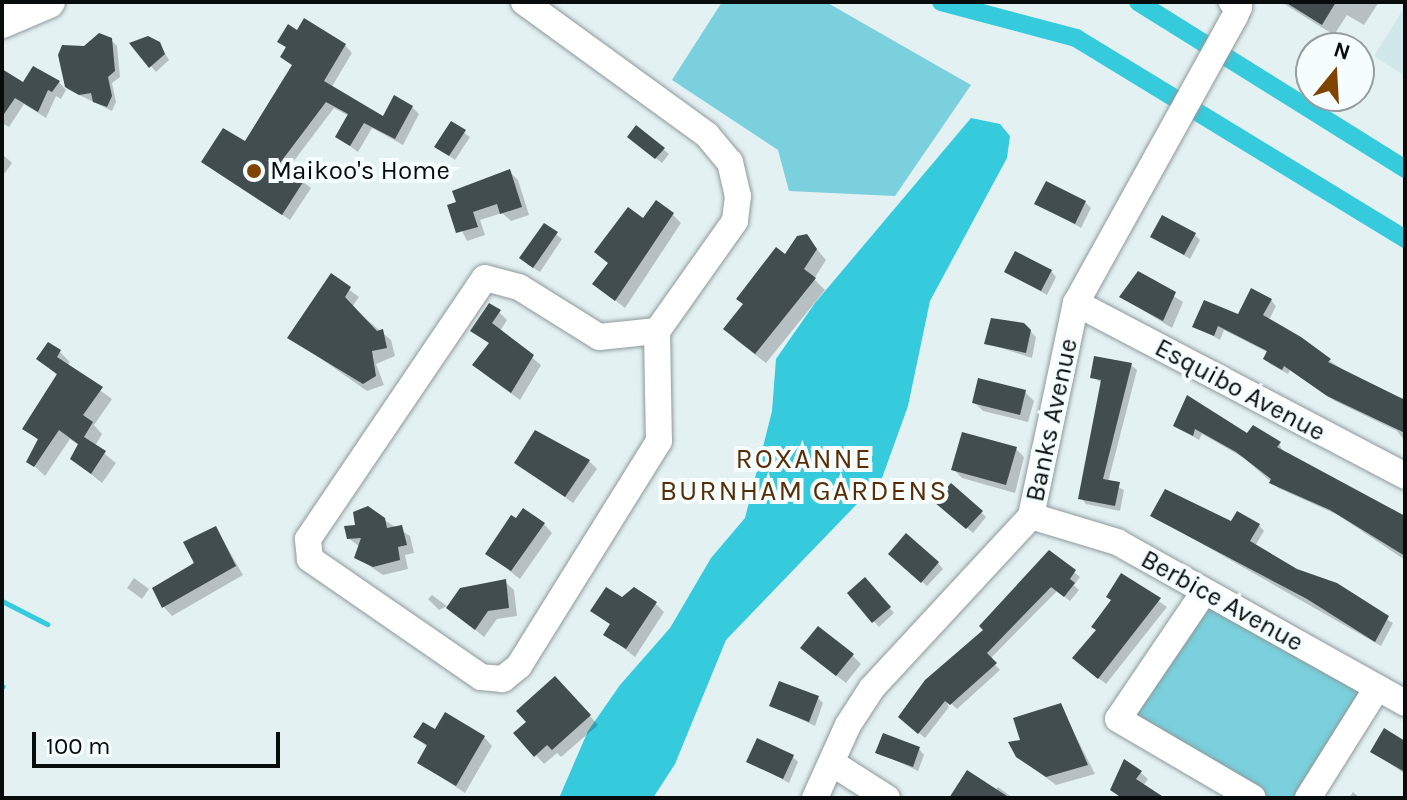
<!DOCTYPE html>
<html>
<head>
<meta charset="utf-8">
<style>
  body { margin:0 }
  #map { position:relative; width:1407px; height:800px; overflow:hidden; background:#e4f1f3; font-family:Karla,sans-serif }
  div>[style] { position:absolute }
  .built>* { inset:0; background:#d1e8ea }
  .green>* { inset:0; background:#7ad0dd }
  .water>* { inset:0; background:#36cadd }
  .shadow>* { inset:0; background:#0003 }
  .stream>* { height:5px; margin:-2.5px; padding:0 2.5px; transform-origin:2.5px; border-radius:2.5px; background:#36cadd }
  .canal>* { height:18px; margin:-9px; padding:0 9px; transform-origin:9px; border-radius:9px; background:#36cadd }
  .building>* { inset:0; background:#424d4f }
  .roads { filter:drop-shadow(0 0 2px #8d999b) drop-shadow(0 0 2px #8d999b) }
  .minor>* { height:26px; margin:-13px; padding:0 13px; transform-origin:13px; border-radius:13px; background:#fff }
  .major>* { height:32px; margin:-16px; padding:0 16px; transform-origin:16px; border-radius:16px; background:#fff }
  .dots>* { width:22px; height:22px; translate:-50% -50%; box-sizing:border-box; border:4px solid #f5fdff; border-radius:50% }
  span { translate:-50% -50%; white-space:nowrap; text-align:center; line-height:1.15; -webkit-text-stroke:8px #f5fdff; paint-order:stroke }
  .poi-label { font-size:26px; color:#080c0d }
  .left { translate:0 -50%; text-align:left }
  .street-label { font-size:26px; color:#080c0d }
  .neighbourhood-label { font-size:28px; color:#582e04; letter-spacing:2px }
  .frame { position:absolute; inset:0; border:4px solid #080c0d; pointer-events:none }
  .north { position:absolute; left:1295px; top:32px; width:80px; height:80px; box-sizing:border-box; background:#f5fdff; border:2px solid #969d9e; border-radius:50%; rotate:18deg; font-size:22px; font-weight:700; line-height:32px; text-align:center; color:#080c0d }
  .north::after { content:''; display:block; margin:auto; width:28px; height:36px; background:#814400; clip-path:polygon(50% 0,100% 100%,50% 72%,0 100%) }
  .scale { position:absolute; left:32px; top:732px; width:248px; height:36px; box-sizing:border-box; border:4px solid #080c0d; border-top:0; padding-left:10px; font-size:24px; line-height:28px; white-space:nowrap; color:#080c0d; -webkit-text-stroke:6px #f5fdff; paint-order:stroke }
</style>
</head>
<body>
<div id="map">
  <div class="built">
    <div style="clip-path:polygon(1405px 6px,1405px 76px,1374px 56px)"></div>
  </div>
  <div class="green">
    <div style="clip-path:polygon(722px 2px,826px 2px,971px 85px,895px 196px,789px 191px,778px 150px,672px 80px)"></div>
    <div style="clip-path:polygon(1204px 592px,1377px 688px,1308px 798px,1253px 798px,1118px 719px)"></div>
  </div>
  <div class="water">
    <div style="clip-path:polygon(971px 118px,1000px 124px,1010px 136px,1007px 158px,930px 301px,908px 406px,882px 478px,726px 640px,675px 764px,653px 798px,559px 798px,588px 731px,620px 685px,670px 628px,711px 558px,745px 518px,772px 411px,776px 359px,815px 303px)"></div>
  </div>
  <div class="shadow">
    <div style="clip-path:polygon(1281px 2px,1379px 2px,1364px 25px,1347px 15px,1334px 35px)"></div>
    <div style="clip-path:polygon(298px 32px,345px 45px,352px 53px,331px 88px,383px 119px,412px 107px,419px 114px,403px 145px,372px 128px,358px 152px,337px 137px,349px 116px,334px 108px,287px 170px,311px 188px,290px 220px,204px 161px,245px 144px,294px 66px,283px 57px,287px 49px,280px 42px)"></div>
    <div style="clip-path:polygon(111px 40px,117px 46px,120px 77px,112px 83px,116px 102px,112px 111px,67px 89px,60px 55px)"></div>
    <div style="clip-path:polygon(132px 44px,159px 44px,169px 60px,156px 72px)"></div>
    <div style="clip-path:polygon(2px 72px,24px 84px,59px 82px,66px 90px,61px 99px,56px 96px,46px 118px,24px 104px,9px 127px,2px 123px)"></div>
    <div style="clip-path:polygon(452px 124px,470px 137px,455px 160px,437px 147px)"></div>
    <div style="clip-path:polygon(635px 142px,663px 149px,669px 154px,662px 163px)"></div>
    <div style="clip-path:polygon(2px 154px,12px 163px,5px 173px,2px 172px)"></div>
    <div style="clip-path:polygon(510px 172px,518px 180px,529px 215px,511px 221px,502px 213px,480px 220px,485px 235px,467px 241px,450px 206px)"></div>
    <div style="clip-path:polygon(1085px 202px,1091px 208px,1081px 228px,1037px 203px)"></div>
    <div style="clip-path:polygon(672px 214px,681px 223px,625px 308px,595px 284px,643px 220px)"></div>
    <div style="clip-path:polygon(545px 226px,562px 239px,540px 272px,527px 264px)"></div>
    <div style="clip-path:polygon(1195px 235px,1200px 240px,1190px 259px,1153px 236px)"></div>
    <div style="clip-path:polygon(806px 236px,826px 260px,814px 279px,825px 290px,766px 363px,735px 339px)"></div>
    <div style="clip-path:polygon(1051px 271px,1056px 277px,1047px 295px,1007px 272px)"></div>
    <div style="clip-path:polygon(1138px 274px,1183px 302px,1172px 328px,1121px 297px)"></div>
    <div style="clip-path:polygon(331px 276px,359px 297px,352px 307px,391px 340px,395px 356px,376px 364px,384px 385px,367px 391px,290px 337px)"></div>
    <div style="clip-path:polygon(1271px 300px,1276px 306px,1269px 320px,1372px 389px,1405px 399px,1405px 441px,1397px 431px,1335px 401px,1290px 370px,1288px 374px,1270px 364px,1265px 359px,1269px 353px,1224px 330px,1220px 340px,1195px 326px,1238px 316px)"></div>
    <div style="clip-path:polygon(499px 312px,507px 320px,500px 331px,541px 365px,520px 400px,483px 373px,490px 344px,473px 331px)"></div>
    <div style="clip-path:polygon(1030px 331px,1036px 337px,1032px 358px,986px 343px)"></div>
    <div style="clip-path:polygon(60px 352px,70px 362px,67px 366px,112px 399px,94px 425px,102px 434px,95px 446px,116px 463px,102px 483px,72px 459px,80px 446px,70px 439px,45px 476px,29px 461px,39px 441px,25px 428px,58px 376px,39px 359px)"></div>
    <div style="clip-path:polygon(1131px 365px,1137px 370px,1108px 482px,1124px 490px,1120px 511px,1086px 504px,1081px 498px,1102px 383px,1093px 377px)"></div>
    <div style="clip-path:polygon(1025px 392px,1034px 401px,1028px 422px,983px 411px,974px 402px)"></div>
    <div style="clip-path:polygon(1175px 426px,1279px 443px,1283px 452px,1405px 516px,1405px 560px,1338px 515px,1278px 488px,1244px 458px,1202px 434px,1199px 440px)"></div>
    <div style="clip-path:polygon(1016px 449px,1024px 457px,1015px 493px,962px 478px,954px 470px)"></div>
    <div style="clip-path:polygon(589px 461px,597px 469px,573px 503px,516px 462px)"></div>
    <div style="clip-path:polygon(942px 507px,981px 512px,986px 517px,973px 533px)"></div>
    <div style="clip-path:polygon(1153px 516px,1259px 525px,1264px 531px,1255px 546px,1393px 623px,1381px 646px)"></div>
    <div style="clip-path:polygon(384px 520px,410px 536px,414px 553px,405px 555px,408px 569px,383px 575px,356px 557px,360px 547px,348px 538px,357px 526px)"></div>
    <div style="clip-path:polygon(544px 524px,552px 533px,520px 579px,488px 554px)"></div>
    <div style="clip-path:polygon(216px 528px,243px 575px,172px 616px,164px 607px)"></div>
    <div style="clip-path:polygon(1049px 553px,1080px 577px,1074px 585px,1079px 590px,1070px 601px,1057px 591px,990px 659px,1000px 670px,957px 709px,944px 697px,949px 707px,925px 738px,906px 722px)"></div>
    <div style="clip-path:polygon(896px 559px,938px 563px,943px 569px,927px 586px)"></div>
    <div style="clip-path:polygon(1122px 576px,1167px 607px,1106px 684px,1082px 665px)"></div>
    <div style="clip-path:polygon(134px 578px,149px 589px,142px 599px,127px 588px)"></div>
    <div style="clip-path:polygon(505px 582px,514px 590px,517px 616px,497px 619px,484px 637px,447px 606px,439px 610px,428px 599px,432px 595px,448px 607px)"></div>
    <div style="clip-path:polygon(870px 585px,894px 613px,879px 627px,849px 594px)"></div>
    <div style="clip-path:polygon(622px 599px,656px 604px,664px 612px,635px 657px,606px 634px,612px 626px,593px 611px)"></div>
    <div style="clip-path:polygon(852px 655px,861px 664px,846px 683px,811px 656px)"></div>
    <div style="clip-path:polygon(564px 687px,598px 725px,561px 757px,557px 753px,544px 764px,516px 733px)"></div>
    <div style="clip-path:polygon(818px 698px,823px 703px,815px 726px,771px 705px)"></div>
    <div style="clip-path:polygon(1060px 705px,1095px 774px,1056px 785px,1017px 756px,1023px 742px)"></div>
    <div style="clip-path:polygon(436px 732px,484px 737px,492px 746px,465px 793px,420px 763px,428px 748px,416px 737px)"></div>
    <div style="clip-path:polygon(1405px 743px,1405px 774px,1373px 752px)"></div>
    <div style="clip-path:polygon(919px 749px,924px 755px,918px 771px,878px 752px)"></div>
    <div style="clip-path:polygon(793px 757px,798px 762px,789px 783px,749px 761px)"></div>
    <div style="clip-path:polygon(1140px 772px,1148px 779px,1143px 786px,1161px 798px,1121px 798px,1112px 790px)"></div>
    <div style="clip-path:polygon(998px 787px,1013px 798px,952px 798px,995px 791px)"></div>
    <div style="clip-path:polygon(1353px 792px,1360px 798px,1349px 798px)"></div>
  </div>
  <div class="stream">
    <div style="left:2px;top:601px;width:51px;rotate:27.1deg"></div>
    <div style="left:2px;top:687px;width:1px;rotate:-45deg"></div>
  </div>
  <div class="canal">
    <div style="left:941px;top:2px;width:140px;rotate:14.9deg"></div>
    <div style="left:1076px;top:38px;width:386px;rotate:31.4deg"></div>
    <div style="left:1138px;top:2px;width:315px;rotate:32deg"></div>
  </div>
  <div class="building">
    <div style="clip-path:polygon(1285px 2px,1336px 2px,1322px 25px)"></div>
    <div style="clip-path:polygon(304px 18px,346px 44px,324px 81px,383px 116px,394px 95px,413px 106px,395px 139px,364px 123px,350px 146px,335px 137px,348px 114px,326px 102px,280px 163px,305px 179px,282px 215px,201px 162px,223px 128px,245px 141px,292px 65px,280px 57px,286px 47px,277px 42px,288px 24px,297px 30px)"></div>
    <div style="clip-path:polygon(99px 33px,112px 38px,115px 71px,108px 77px,112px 96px,107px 107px,93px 102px,91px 93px,79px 95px,65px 87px,58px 55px,62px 45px,84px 46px)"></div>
    <div style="clip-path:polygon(148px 36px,160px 42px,165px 54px,149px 68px,129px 43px)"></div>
    <div style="clip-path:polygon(33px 66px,60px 81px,52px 92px,48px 90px,38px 112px,15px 98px,2px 117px,2px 69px,23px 82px)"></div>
    <div style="clip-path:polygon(451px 121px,466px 130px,449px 156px,434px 147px)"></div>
    <div style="clip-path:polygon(636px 125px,665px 148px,655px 159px,627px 137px)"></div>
    <div style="clip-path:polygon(510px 169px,522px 207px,500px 214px,497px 204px,473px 212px,478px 227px,456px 233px,447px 205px,456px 202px,452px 191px)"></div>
    <div style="clip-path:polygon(1046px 181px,1086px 201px,1075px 224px,1034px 204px)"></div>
    <div style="clip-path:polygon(656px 200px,674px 213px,615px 301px,592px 284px,608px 263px,594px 252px,628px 207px,643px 218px)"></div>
    <div style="clip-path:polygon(1162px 215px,1196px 233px,1184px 255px,1150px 237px)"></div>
    <div style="clip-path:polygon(544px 223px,558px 232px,533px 268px,519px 258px)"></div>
    <div style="clip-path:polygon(807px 234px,817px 249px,804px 269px,816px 278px,755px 354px,723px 329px,743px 304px,736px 299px,776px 247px,785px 254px,797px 236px)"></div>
    <div style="clip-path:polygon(1015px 251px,1052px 270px,1041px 291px,1004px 272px)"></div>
    <div style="clip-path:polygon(1138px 271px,1176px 292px,1163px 321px,1119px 297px)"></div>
    <div style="clip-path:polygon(331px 273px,351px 287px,345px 297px,377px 331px,383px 329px,387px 348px,372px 351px,376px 376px,363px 384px,287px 338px)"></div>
    <div style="clip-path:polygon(1251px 288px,1272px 299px,1263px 315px,1301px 337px,1331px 359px,1328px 362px,1405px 400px,1405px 433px,1327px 396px,1284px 366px,1282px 370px,1263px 359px,1267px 351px,1218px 326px,1214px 336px,1192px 327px,1204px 300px,1238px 314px)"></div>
    <div style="clip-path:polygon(489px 303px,501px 310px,492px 323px,534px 355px,511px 393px,472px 365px,489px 343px,470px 331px)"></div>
    <div style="clip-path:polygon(991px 318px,1024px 323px,1031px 330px,1026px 353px,984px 344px)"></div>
    <div style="clip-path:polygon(48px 342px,61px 350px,57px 357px,103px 387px,83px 415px,93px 422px,84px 437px,106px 451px,91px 474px,70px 459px,78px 444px,59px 430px,34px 467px,26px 462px,38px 439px,22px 429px,57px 374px,36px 359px)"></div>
    <div style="clip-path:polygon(1094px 356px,1132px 363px,1103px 479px,1120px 482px,1115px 506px,1078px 499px,1101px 380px,1090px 378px)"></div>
    <div style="clip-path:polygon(978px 378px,1026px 390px,1020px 415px,972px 403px)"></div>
    <div style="clip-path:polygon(1187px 395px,1247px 433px,1253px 425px,1281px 442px,1277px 447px,1405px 516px,1405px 556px,1330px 510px,1269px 483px,1271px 479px,1236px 452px,1195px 429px,1193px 436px,1173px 426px)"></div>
    <div style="clip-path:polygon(535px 430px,590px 460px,565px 497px,514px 463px)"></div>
    <div style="clip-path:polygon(962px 432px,1017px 447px,1006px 485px,951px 470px)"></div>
    <div style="clip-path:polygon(951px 483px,983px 511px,966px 529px,934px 502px)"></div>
    <div style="clip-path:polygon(1165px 489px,1231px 521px,1237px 511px,1260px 524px,1250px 541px,1297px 569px,1337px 583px,1389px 616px,1375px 642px,1307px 599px,1150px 516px)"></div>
    <div style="clip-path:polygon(368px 506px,385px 518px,387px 528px,402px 525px,407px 545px,398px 547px,400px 560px,373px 567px,354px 558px,361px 538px,347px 539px,344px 526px,355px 525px,353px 512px)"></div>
    <div style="clip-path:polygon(523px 508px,545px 523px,511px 571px,485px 554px,511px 515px,516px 518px)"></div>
    <div style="clip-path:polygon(216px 526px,236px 566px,162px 608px,152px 588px,194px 563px,183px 542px)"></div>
    <div style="clip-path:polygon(906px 533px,939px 562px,921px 583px,888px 554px)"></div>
    <div style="clip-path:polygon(1049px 550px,1076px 570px,1070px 579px,1075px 583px,1064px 597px,1051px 587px,987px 653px,997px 663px,950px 705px,945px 701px,918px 734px,898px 717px,925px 680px,983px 630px,979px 626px)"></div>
    <div style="clip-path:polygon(1121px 573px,1161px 598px,1098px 679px,1072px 658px,1096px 630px,1091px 627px,1111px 600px,1106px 597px)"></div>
    <div style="clip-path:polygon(865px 577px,891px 607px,872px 623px,847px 593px)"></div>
    <div style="clip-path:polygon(506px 579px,509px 608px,488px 611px,475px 630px,446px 608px,460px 588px)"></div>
    <div style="clip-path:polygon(606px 587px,622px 597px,634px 587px,657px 602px,626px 649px,603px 635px,610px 624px,590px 611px)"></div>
    <div style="clip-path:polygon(818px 626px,854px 654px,836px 676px,800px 648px)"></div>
    <div style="clip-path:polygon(555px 676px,591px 715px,552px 750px,547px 745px,534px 757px,513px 733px,526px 722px,516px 711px)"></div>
    <div style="clip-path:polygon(779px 681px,819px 696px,809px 722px,769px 706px)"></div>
    <div style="clip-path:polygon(1061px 703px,1088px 765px,1046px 777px,1016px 757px,1008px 742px,1020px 740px,1013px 718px)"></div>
    <div style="clip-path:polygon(445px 712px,485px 736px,456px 786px,417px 763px,427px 745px,413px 737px,423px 722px,435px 729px)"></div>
    <div style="clip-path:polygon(1384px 728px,1405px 741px,1405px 772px,1370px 752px)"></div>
    <div style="clip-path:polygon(883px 733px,920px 747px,913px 767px,875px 753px)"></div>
    <div style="clip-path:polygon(757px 738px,794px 755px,783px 779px,746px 762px)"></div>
    <div style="clip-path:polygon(1124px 759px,1142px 771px,1136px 779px,1165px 798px,1122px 798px,1110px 790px)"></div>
    <div style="clip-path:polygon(967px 770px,1010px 798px,949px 798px)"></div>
  </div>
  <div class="roads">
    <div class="minor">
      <div style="left:524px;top:2px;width:226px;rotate:36deg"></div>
      <div style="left:707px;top:135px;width:35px;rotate:50deg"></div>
      <div style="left:730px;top:162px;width:35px;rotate:77deg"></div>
      <div style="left:738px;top:196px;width:25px;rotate:97deg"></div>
      <div style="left:735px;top:221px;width:135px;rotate:125.3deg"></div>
      <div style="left:657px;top:331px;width:110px;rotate:89deg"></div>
      <div style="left:659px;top:441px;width:265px;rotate:121.9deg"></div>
      <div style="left:519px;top:666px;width:21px;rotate:141deg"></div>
      <div style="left:503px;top:679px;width:22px;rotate:-175deg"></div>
      <div style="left:481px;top:677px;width:208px;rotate:-145.4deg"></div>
      <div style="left:310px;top:559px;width:20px;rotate:-96deg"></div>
      <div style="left:308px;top:539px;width:315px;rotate:-55.9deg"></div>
      <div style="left:485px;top:278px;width:35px;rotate:15deg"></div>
      <div style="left:519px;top:287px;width:94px;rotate:32deg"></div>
      <div style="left:599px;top:337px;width:58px;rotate:-5.9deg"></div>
      <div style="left:1076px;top:303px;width:372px;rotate:27.7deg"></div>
      <div style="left:1031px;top:516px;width:90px;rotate:16.8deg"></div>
      <div style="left:1117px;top:542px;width:330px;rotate:29.2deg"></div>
      <div style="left:1204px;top:592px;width:153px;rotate:124.1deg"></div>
      <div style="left:1118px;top:719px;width:156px;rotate:30.3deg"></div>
      <div style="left:832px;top:763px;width:65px;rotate:32.5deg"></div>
      <div style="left:815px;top:798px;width:80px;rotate:-65.7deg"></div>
      <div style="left:848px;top:725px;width:44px;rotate:-57deg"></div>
      <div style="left:872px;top:688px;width:234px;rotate:-47.2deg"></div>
      <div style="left:1031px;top:516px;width:218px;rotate:-78.1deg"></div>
      <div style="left:1076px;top:303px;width:328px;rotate:-61deg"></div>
      <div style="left:1235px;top:16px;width:10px;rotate:-66deg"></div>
      <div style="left:1239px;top:7px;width:9px;rotate:-144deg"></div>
      <div style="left:1308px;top:798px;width:130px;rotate:-57.9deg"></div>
    </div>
    <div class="major">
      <div style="left:2px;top:22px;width:51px;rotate:-23.1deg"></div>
    </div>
  </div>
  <div class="dots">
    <div style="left:254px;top:171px;background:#814400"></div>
  </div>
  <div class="poi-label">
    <span class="left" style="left:270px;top:171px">Maikoo's Home</span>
  </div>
  <div class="street-label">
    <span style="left:1240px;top:390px;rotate:28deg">Esquibo Avenue</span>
    <span style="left:1052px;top:420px;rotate:-78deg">Banks Avenue</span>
    <span style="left:1222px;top:601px;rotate:29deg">Berbice Avenue</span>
  </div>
  <div class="neighbourhood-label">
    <span style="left:804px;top:475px">ROXANNE<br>BURNHAM GARDENS</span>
  </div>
  <div class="frame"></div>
  <div class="north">N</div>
  <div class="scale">100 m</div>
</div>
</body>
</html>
